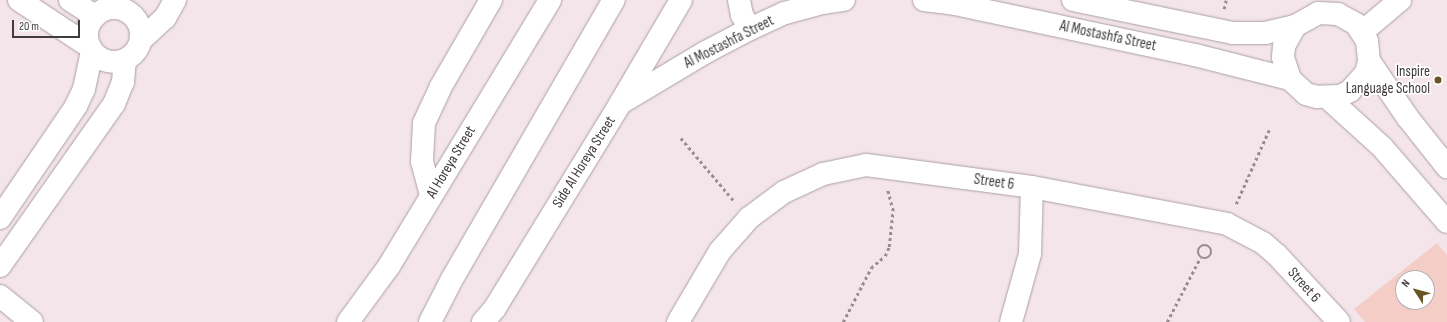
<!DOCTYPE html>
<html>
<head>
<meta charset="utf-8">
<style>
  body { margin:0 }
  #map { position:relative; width:1447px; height:322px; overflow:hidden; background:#f3e5ea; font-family:"Sofia Sans Condensed",sans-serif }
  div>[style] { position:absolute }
  .green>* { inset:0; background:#f4cdc6 }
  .path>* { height:2.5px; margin-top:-1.25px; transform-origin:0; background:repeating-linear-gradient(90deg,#978e91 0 3px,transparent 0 6px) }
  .path>.ring { margin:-1.25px; padding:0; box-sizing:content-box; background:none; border:2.5px solid #978e91; border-radius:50% }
  .roads { filter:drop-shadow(0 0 1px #ac9fa4) drop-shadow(0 0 1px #ac9fa4) }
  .minor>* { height:22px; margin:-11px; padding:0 11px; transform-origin:11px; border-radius:11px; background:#fff }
  .minor>.ring { margin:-11px; padding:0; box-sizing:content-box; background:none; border:22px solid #fff; border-radius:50% }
  .major>* { height:22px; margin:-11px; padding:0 11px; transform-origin:11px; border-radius:11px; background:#fff }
  .dots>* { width:11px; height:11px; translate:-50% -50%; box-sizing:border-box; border:2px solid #fff; border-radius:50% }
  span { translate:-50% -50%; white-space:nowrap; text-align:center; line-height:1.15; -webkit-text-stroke:3.5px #fff; paint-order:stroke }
  .street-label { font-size:15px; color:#403b3d }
  .poi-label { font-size:15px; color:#403b3d }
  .right { translate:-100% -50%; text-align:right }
  .north { position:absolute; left:1395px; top:270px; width:40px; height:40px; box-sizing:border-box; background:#fff; border:1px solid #b3b1b1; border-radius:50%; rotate:306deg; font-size:11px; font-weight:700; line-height:16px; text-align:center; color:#403b3d }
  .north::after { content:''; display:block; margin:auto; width:14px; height:18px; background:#695423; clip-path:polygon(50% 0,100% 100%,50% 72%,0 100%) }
  .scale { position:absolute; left:12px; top:20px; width:68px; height:18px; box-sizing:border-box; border:2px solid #403b3d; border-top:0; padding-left:5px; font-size:12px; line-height:14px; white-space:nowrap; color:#403b3d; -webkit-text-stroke:3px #fff; paint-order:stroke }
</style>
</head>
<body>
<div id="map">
  <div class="green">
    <div style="clip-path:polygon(evenodd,1437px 243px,1447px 255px,1447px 322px,1365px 322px,1354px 309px,1437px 243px,1403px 278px,1427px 278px,1427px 302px,1403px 302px,1403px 278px)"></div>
  </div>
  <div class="path">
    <div style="left:1224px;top:9px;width:9px;rotate:-77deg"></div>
    <div style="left:681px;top:138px;width:82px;rotate:49.9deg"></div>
    <div style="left:1236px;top:204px;width:81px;rotate:-66deg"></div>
    <div class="ring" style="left:1198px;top:245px;width:11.5px;height:11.5px"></div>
    <div style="left:843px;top:322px;width:61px;rotate:-62.6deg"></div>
    <div style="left:871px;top:268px;width:18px;rotate:-41deg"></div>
    <div style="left:885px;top:256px;width:10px;rotate:-66deg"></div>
    <div style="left:889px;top:247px;width:36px;rotate:-84deg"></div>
    <div style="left:893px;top:211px;width:23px;rotate:-105deg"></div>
    <div style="left:1167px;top:322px;width:72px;rotate:-62.7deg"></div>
  </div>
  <div class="roads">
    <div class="minor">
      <div style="left:19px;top:0;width:85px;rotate:33.5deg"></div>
      <div style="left:70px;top:0;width:30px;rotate:33deg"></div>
      <div style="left:739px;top:0;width:15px;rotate:79deg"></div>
      <div style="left:742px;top:15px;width:16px;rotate:60deg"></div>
      <div style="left:924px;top:0;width:31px;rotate:7deg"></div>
      <div style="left:955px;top:4px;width:245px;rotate:12deg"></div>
      <div style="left:1195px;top:55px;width:98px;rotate:14.2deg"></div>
      <div style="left:1073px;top:0;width:163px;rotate:11.7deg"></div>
      <div style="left:1233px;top:33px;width:32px"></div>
      <div style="left:1265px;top:33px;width:31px;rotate:-13deg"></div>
      <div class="ring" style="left:87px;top:8px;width:32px;height:32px"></div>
      <div style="left:1362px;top:32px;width:50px;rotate:-40.1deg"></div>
      <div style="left:141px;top:40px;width:33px;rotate:-43deg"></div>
      <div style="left:165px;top:18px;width:21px;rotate:-61deg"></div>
      <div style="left:1369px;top:61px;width:12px;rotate:104deg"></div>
      <div style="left:1366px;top:73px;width:24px;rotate:132deg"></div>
      <div style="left:1350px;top:91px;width:11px;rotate:153deg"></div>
      <div style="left:1340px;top:96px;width:23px;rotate:178deg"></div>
      <div style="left:1317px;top:97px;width:11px;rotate:-165deg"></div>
      <div style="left:1306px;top:94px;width:22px;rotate:-137deg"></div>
      <div style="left:1290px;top:79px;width:23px;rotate:-108deg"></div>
      <div style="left:1283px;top:57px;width:11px;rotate:-85deg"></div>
      <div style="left:1284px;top:46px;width:23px;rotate:-61deg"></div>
      <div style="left:1295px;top:26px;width:26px;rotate:-29deg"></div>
      <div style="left:1318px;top:13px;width:20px;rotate:3deg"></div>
      <div style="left:1338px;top:14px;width:21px;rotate:29deg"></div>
      <div style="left:1356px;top:24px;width:20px;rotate:57deg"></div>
      <div style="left:1367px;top:41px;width:20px;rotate:84deg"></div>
      <div style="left:1369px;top:61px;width:69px;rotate:55.6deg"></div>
      <div style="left:1408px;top:118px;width:63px;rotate:51.5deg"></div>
      <div style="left:1328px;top:98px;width:73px;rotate:42.2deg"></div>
      <div style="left:1382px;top:147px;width:99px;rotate:49.1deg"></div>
      <div style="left:624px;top:101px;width:96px;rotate:-30.9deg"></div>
      <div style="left:706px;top:52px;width:50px;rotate:-27.6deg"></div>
      <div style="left:750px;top:29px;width:38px;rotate:-25deg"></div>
      <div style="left:785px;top:13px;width:38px;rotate:-15deg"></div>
      <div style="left:822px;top:3px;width:22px;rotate:-8deg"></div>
      <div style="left:431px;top:195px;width:35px;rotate:-105deg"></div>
      <div style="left:422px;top:161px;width:38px;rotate:-87deg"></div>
      <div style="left:424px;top:123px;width:38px;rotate:-65deg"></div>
      <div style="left:440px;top:88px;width:102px;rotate:-59.9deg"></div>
      <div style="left:0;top:218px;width:135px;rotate:-55.8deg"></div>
      <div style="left:76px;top:106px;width:19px;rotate:-65deg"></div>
      <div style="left:84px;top:89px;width:39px;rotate:-78deg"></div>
      <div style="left:0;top:266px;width:198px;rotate:-54.9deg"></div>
      <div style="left:114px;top:104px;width:24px;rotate:-68deg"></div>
      <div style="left:123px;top:82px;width:22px;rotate:-85deg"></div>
      <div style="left:0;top:296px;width:41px;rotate:39.1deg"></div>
      <div style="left:483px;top:322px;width:18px;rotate:-49deg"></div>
      <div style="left:495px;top:308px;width:241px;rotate:-58.5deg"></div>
      <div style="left:621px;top:102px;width:118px;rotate:-59.5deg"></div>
      <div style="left:678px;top:322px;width:82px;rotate:-59.4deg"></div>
      <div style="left:720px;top:251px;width:44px;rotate:-48.7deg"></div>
      <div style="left:749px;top:218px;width:44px;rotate:-36.6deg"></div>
      <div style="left:784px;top:192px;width:43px;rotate:-24.8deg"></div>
      <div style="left:823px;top:174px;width:44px;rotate:-11.8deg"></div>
      <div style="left:866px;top:165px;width:167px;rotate:7.5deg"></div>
      <div style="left:1032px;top:187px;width:198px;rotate:10.7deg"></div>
      <div style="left:1227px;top:224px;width:41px;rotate:27.8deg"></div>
      <div style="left:1263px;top:243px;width:18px;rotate:41deg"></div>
      <div style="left:1277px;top:255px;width:91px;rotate:47.2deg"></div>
      <div style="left:1011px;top:322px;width:71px;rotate:-74.4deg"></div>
      <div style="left:1030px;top:254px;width:67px;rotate:-88.3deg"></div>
    </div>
    <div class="major">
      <div style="left:348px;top:322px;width:69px;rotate:-53.8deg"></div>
      <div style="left:389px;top:266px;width:311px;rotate:-58.8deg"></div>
      <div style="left:430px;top:322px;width:48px;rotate:-62.9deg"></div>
      <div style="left:452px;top:279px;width:323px;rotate:-59.9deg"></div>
    </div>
  </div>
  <div class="dots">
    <div style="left:1438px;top:80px;background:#695423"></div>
  </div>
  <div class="street-label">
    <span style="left:1108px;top:36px;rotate:12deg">Al Mostashfa Street</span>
    <span style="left:729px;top:42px;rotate:-27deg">Al Mostashfa Street</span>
    <span style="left:451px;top:162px;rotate:-59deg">Al Horeya Street</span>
    <span style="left:584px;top:162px;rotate:-58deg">Side Al Horeya Street</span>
    <span style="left:994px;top:182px;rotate:8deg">Street 6</span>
    <span style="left:1304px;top:285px;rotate:48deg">Street 6</span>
  </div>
  <div class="poi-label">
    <span class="right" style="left:1430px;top:80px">Inspire<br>Language School</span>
  </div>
  <div class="north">N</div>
  <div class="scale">20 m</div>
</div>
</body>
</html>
